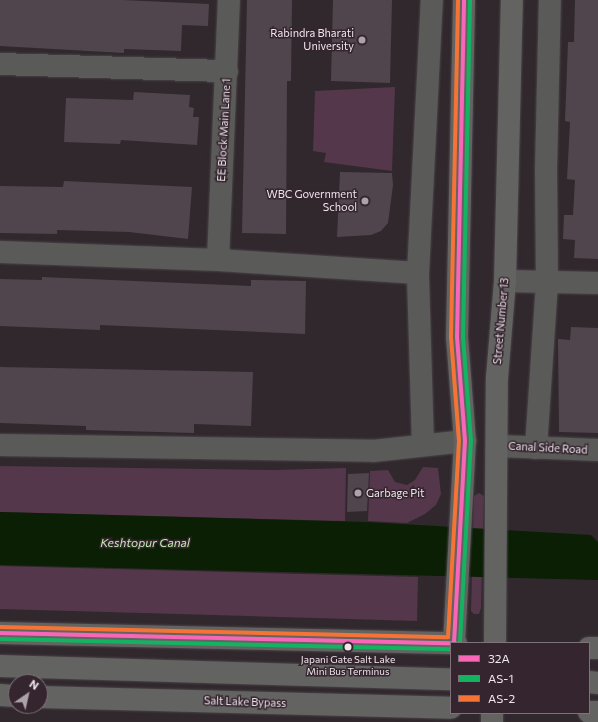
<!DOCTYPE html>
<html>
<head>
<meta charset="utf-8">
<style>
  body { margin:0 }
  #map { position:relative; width:598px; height:722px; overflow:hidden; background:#30282d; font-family:Commissioner,sans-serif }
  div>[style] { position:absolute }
  .green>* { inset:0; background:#54374a }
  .water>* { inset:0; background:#0a1f04 }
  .building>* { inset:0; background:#50454c }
  .roads { filter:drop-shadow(0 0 1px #4a4348) drop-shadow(0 0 1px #4a4348) }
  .minor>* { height:22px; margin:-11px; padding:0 11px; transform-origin:11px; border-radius:11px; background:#5a5a58 }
  .major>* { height:22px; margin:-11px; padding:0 11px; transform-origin:11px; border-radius:11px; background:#636361 }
  .bus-1>* { height:4px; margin:-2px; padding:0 2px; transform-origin:2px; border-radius:2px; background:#fa66b7 }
  .bus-2>* { height:4px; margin:-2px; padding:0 2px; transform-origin:2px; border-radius:2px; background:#13b361 }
  .bus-3>* { height:4px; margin:-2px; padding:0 2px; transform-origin:2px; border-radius:2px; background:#f57335 }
  .dots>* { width:11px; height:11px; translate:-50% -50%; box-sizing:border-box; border:2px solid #34252e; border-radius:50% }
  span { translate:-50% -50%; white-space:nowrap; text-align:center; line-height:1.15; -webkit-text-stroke:3px #34252e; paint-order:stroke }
  .bus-label { font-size:10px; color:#efe5eb }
  .poi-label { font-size:11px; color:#efe5eb }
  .right { translate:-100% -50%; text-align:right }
  .left { translate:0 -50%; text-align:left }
  .street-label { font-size:11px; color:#efe5eb }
  .water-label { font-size:12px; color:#bfecab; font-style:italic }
  .legend { position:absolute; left:450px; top:642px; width:140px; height:72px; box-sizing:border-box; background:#34252e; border:1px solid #7f727a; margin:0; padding:5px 7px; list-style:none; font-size:12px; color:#efe5eb }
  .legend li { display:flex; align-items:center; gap:8px; height:20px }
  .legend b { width:20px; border:1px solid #7f727a }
  .north { position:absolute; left:8px; top:674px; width:40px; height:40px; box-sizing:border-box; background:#34252e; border:1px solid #7f727a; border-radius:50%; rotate:34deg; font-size:11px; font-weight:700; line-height:16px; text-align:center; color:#efe5eb }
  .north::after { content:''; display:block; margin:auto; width:14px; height:18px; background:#aca3a8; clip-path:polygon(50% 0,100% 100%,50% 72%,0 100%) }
</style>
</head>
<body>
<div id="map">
  <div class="green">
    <div style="clip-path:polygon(395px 87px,392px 171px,324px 162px,326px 153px,313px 151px,315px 91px)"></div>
    <div style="clip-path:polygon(0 466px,273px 470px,346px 468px,345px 521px,0 512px)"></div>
    <div style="clip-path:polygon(423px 467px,438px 468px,441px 494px,436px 505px,425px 514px,407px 523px,368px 521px,370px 471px,388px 470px,395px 482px,407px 485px,415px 480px)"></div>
    <div style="clip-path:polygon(479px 493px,484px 496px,481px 608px,479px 614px,474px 614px,471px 611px,474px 496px)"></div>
    <div style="clip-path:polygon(0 566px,418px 577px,417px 621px,0 609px)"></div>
  </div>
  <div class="water">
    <div style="clip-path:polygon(0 512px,366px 522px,591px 535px,598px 542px,598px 580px,0 565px)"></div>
  </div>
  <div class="building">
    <div style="clip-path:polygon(0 0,123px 0,209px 4px,208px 26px,182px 25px,181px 51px,124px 49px,124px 53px,0 46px)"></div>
    <div style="clip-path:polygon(247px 0,292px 0,291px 81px,287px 81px,286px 234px,242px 233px)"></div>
    <div style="clip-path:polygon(333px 0,392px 0,390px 83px,331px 81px)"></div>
    <div style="clip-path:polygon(575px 0,598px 0,598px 259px,574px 258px,575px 240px,563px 239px,564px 215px,573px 215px,575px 180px,567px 179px,570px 122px,565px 121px,568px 42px,574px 42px)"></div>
    <div style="clip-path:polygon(134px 92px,190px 95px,189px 107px,194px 108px,193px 117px,199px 117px,197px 145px,121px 140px,120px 144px,64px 142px,66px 98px,133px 100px)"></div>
    <div style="clip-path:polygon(340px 172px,392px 173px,393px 185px,388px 223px,381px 231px,371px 235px,337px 237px)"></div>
    <div style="clip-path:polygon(64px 181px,192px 187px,188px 239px,129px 232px,57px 230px,57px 234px,0 233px,0 186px,63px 187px)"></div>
    <div style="clip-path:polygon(42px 277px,251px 286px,251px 280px,306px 281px,305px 334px,100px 325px,100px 330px,0 326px,0 279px,42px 280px)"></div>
    <div style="clip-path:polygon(571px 327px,598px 328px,598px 433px,559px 432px,558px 339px,570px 340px)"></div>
    <div style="clip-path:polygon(0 367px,253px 372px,251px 426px,194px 424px,194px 433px,86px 430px,86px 426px,0 423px)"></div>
    <div style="clip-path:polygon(369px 473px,367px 511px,347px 512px,348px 474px)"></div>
  </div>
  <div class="roads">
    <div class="minor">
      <div style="left:0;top:64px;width:227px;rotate:1.8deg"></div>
      <div style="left:0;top:252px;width:218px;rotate:2.1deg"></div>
      <div style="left:218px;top:260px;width:200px;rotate:3.7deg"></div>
      <div style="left:218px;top:260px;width:260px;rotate:-87.6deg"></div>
      <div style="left:505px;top:281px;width:93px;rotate:1.2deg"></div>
      <div style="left:0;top:445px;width:373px;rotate:0.9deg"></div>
      <div style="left:373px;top:451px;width:93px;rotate:-6.2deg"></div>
      <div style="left:423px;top:445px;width:172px;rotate:-91.7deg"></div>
      <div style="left:418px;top:273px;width:273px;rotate:-87.1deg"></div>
      <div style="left:499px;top:446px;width:99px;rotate:2.3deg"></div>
      <div style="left:536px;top:448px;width:166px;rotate:-86.2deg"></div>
      <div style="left:547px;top:282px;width:112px;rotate:-90.5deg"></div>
      <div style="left:546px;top:170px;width:170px;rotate:-88.7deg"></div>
    </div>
    <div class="major">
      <div style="left:0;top:633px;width:456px;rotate:1.3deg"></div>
      <div style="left:454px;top:643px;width:202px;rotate:-86.9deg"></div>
      <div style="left:465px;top:441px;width:104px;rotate:-94.4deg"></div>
      <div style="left:457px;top:337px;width:337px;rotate:-88.8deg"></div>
      <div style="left:495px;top:643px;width:265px;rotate:-89.6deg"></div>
      <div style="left:497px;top:378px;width:97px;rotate:-85.3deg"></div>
      <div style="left:505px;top:281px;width:281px;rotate:-88.6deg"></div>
      <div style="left:589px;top:648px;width:9px"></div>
      <div style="left:0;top:666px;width:451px;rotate:1.7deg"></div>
      <div style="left:589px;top:682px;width:9px;rotate:6deg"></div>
      <div style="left:0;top:695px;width:16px;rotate:4deg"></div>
      <div style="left:40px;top:697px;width:411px;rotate:1.5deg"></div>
      <div style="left:589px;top:712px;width:9px"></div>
      <div style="left:492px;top:722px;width:9px;rotate:-90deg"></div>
    </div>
  </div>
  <div class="bus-1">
    <div style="left:0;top:633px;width:456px;rotate:1.3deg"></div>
    <div style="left:454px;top:643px;width:202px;rotate:-86.9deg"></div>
    <div style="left:465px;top:441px;width:104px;rotate:-94.4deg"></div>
    <div style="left:457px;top:337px;width:337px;rotate:-88.8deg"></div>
  </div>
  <div class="bus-2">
    <div style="left:0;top:639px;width:451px;rotate:1.3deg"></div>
    <div style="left:460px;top:643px;width:202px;rotate:-86.9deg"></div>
    <div style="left:471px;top:441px;width:104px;rotate:-94.4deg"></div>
    <div style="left:463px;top:337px;width:337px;rotate:-88.8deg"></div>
  </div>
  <div class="bus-3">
    <div style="left:0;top:627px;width:448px;rotate:1.3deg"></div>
    <div style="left:448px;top:637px;width:196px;rotate:-86.8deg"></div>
    <div style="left:459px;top:441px;width:104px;rotate:-94.4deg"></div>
    <div style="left:451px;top:337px;width:337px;rotate:-88.8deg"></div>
  </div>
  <div class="dots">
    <div style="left:362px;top:40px;background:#aca3a8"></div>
    <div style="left:365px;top:201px;background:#aca3a8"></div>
    <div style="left:358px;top:493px;background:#aca3a8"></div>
    <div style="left:348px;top:647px;background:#efe5eb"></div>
  </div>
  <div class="bus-label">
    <span style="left:348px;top:665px">Japani Gate Salt Lake<br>Mini Bus Terminus</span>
  </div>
  <div class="poi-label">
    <span class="right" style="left:354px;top:40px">Rabindra Bharati<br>University</span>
    <span class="right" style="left:357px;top:201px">WBC Government<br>School</span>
    <span class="left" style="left:366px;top:493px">Garbage Pit</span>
  </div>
  <div class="street-label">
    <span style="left:224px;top:130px;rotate:-87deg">EE Block Main Lane 1</span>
    <span style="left:501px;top:321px;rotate:-85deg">Street Number 13</span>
    <span style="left:548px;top:448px;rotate:3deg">Canal Side Road</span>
    <span style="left:245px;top:702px;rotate:2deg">Salt Lake Bypass</span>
  </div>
  <div class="water-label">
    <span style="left:145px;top:543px">Keshtopur Canal</span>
  </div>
  <ul class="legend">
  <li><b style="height:5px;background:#fa66b7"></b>32A</li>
  <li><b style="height:5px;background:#13b361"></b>AS-1</li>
  <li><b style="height:5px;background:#f57335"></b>AS-2</li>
  </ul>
  <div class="north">N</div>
</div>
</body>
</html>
